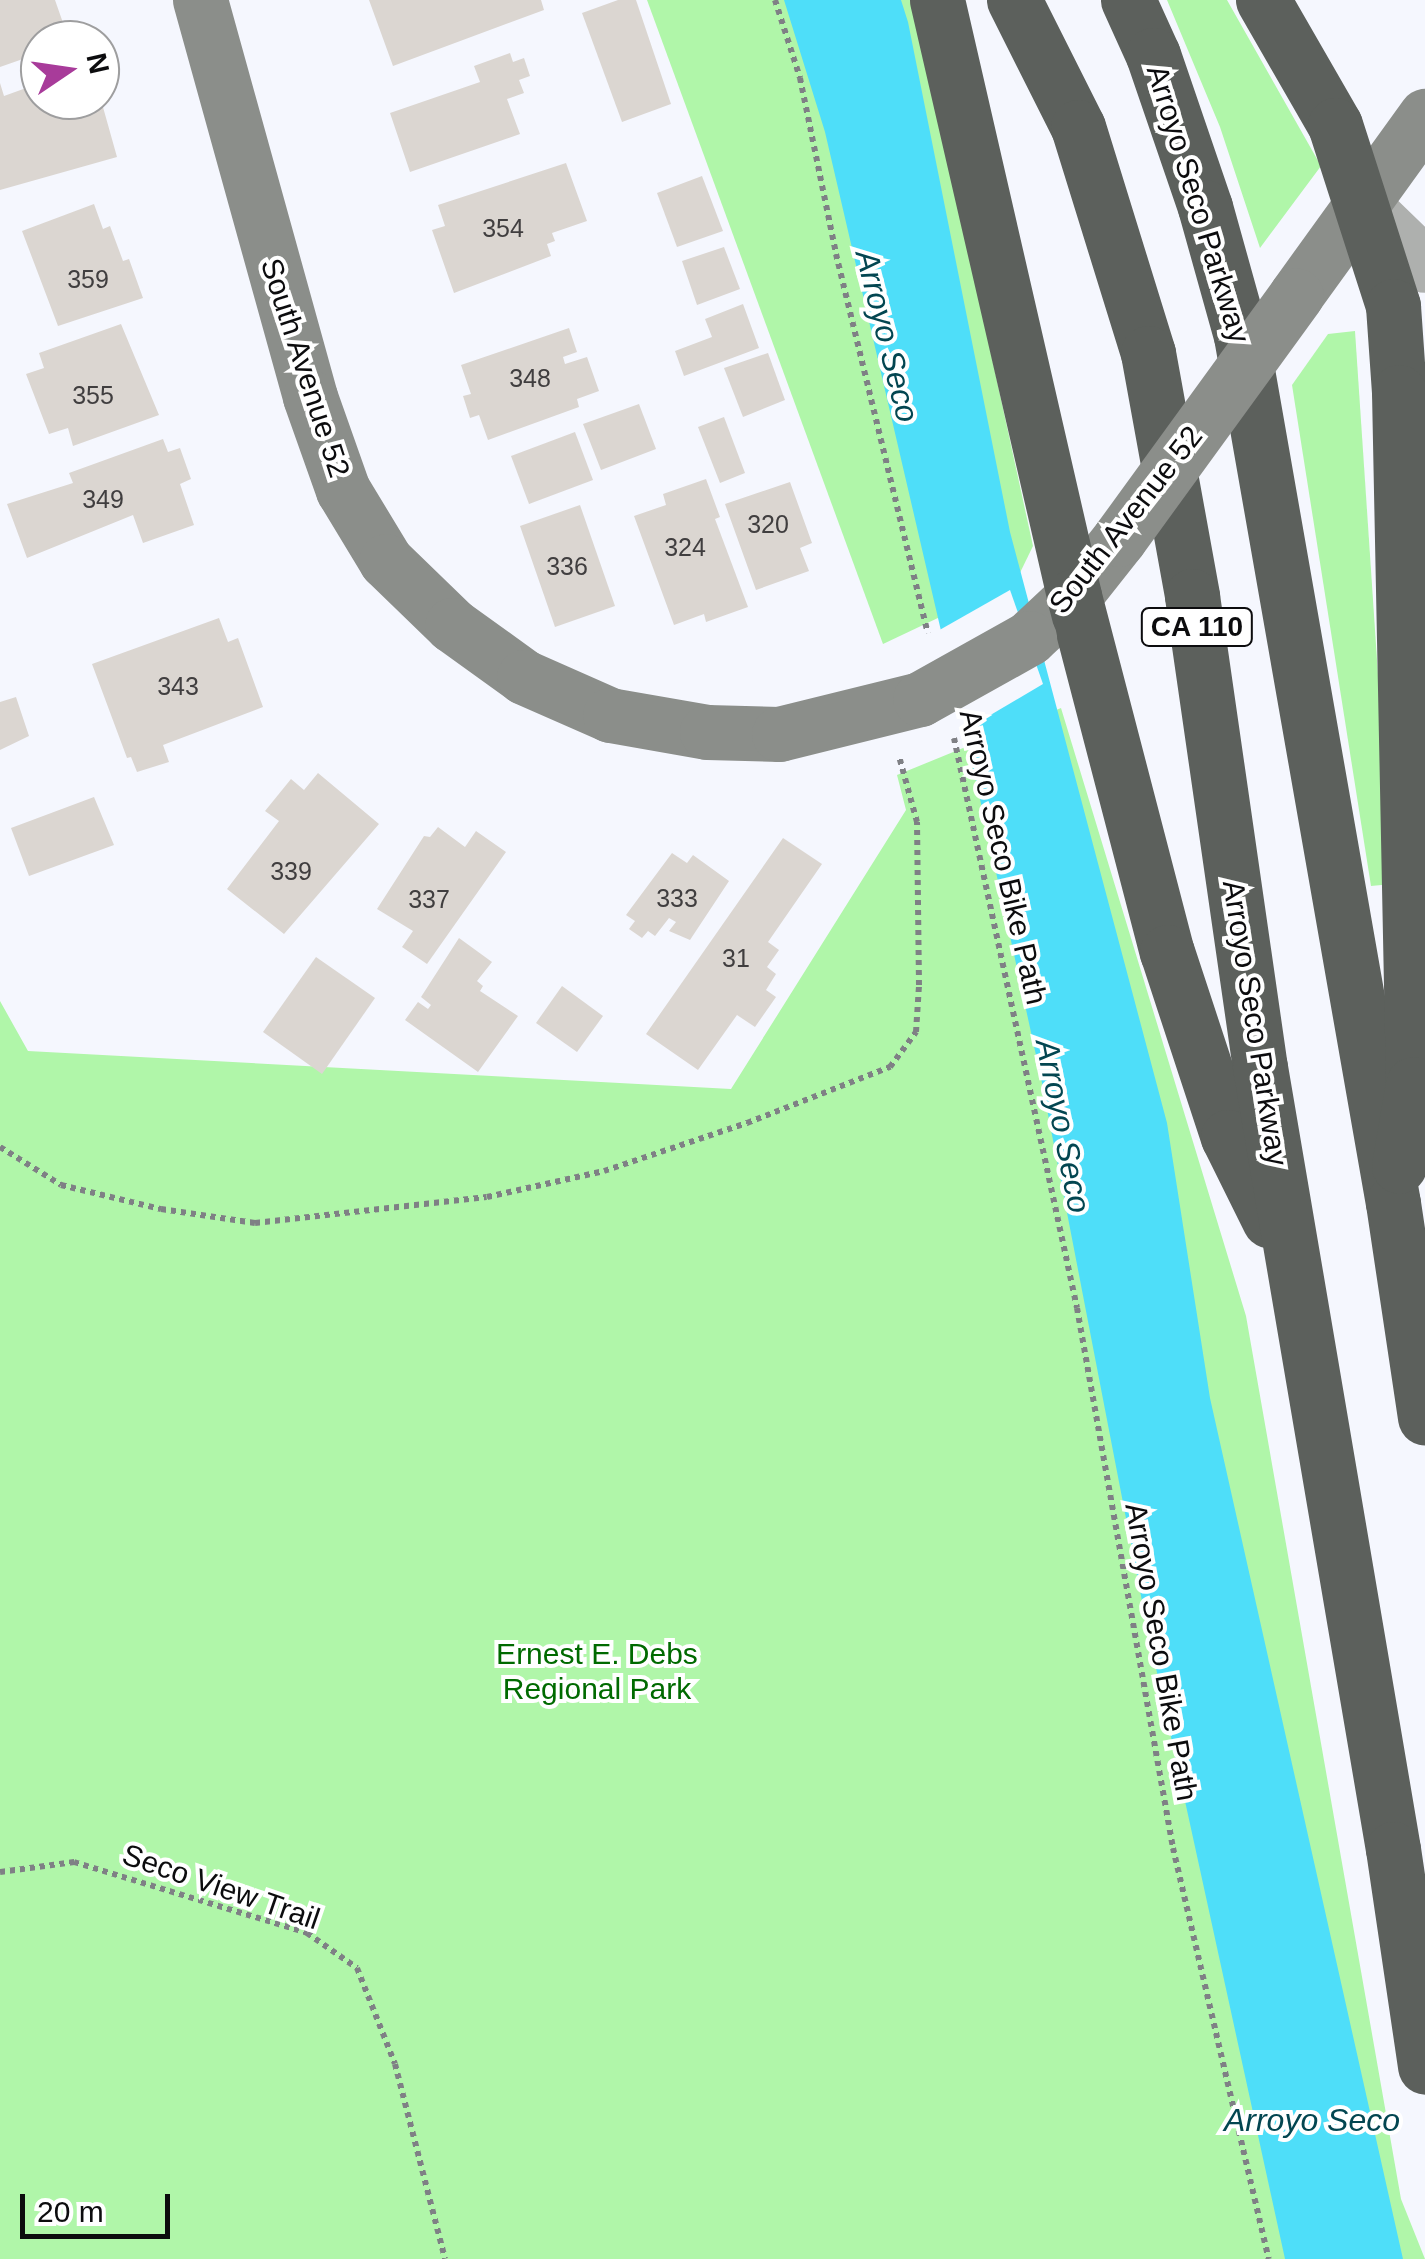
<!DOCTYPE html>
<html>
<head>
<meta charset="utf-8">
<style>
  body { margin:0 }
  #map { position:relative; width:1425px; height:2259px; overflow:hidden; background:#f5f7fe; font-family:Helvetica,sans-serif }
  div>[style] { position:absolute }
  .green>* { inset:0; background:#b0f6a9 }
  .water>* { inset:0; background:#4edef9 }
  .pier>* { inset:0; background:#f5f7fe }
  .building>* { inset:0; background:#dbd6d1 }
  .path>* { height:6px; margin-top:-3px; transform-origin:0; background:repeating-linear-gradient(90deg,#7f8085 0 5px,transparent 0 10px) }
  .street>* { height:55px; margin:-27.5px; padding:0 27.5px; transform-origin:27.5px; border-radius:27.5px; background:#aeb0ae }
  .secondary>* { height:55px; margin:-27.5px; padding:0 27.5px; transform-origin:27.5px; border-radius:27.5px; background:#8b8e8a }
  .highway>* { height:55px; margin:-27.5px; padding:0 27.5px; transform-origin:27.5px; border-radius:27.5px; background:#5c605c }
  .secondary-bridge>* { height:55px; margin:-27.5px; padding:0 27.5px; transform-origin:27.5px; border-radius:27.5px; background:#8b8e8a }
  span { translate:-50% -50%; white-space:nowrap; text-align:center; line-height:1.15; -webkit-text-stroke:8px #fff; paint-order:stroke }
  .number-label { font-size:25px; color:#403e3f }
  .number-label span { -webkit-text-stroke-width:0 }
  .shield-label span { padding:2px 8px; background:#fff; border:2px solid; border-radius:8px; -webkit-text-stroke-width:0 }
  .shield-label { font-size:28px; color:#0c0c0e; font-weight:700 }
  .street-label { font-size:30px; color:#0c0c0e }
  .park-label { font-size:30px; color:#006a00 }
  .water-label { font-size:32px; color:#034651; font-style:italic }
  .north { position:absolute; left:20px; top:20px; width:100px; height:100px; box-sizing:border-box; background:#fff; border:2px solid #9e9e9f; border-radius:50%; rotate:77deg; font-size:28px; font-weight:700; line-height:40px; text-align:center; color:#0c0c0e }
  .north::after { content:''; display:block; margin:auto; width:35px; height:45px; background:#a83b9a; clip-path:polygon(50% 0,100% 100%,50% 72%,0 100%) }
  .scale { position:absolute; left:20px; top:2194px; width:150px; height:45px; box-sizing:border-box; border:5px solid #0c0c0e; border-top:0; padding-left:12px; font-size:30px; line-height:35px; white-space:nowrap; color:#0c0c0e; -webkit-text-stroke:8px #fff; paint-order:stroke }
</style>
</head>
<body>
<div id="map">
  <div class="green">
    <div style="clip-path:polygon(647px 0,914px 0,1033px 546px,1016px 581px,883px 644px)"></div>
    <div style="clip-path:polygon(1167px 0,1227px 0,1321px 166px,1260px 248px,1220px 127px)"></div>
    <div style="clip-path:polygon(1355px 331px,1392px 884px,1371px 886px,1292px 385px,1328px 334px)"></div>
    <div style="clip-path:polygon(1061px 708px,1246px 1316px,1401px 2199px,1425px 2259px,0 2259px,0 1001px,28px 1051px,731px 1089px,906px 810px,897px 775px)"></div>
  </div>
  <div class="water">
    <div style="clip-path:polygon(784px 0,901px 0,908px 22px,1010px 532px,1167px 1123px,1210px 1398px,1403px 2259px,1285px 2259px,1147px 1627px,1041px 1078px,978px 790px,825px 132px)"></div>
  </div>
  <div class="pier">
    <div style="clip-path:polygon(1010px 590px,1043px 684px,960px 733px,936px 632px)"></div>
  </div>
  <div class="building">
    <div style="clip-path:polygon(0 0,55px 0,69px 40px,40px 40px,40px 53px,0 67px)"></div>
    <div style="clip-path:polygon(369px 0,541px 0,544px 10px,393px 66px)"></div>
    <div style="clip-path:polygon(618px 0,636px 0,671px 104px,622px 122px,582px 13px)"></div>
    <div style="clip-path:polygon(510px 53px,513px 62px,524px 58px,530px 76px,519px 80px,524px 93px,507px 99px,520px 134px,410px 172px,390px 113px,480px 82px,474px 66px)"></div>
    <div style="clip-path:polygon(0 83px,4px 96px,40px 83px,40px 100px,101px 100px,117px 157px,0 190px)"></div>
    <div style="clip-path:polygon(566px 163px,587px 221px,552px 233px,555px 241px,547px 244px,551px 256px,454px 293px,432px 230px,445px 226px,438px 205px)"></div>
    <div style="clip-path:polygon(702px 176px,723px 231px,677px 247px,657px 193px)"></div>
    <div style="clip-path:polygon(94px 204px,103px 229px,110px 226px,123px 261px,129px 259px,143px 298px,58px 326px,22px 231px)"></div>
    <div style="clip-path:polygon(724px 247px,740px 289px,697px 305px,682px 261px)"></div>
    <div style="clip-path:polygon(743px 304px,759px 348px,684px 376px,675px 351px,712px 337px,705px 319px)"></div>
    <div style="clip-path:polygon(121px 324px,159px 415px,73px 446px,68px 428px,49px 434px,26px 374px,44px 368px,39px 353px)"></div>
    <div style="clip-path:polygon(569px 328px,577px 352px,563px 357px,565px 364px,587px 357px,599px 391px,577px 399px,579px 407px,488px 440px,479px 415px,470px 418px,463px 396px,471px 394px,461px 365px)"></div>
    <div style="clip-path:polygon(768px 353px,785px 400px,743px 417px,724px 368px)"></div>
    <div style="clip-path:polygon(639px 404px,656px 449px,601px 470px,583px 424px)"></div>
    <div style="clip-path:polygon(724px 417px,745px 473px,720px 483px,698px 427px)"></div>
    <div style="clip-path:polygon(575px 432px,593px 480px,529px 504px,511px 456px)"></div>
    <div style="clip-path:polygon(163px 439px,168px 452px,180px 448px,191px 479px,180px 484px,194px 525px,143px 543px,133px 515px,27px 558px,7px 504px,73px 483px,69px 473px)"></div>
    <div style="clip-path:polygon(706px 479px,720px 517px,715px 519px,748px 607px,706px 622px,704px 614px,674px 625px,634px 516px,666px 505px,663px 494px)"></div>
    <div style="clip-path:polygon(790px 482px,812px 543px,800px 548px,809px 571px,756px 590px,725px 504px)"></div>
    <div style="clip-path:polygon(580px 505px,615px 606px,555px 627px,520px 526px)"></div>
    <div style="clip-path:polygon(219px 618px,228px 642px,238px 638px,263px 707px,163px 745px,169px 762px,137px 772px,131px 757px,127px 758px,92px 664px)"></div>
    <div style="clip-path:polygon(16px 697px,29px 736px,0 750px,0 702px)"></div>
    <div style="clip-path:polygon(318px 773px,379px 824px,284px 934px,227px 889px,279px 821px,265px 811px,291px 779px,304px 790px)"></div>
    <div style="clip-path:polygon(94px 797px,114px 845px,29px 876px,11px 828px)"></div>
    <div style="clip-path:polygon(438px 827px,465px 847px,476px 831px,506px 852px,427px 964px,402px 947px,413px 931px,377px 909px,424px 836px,430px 837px)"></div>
    <div style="clip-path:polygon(783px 838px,822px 864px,768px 942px,779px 950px,767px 967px,776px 974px,766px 990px,776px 997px,755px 1027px,737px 1015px,698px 1070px,646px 1034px)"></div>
    <div style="clip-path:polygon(672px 853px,687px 863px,693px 855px,729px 881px,690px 940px,669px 931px,676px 922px,669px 918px,655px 936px,648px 931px,642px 938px,629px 929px,635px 921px,626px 915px)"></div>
    <div style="clip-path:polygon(459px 938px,492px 962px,477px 981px,483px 986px,480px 991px,518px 1016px,478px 1072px,405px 1020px,418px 1002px,428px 1009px,431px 1005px,421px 997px)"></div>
    <div style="clip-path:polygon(316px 957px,375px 998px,322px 1074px,263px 1032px)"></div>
    <div style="clip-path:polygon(562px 986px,603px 1016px,577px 1052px,536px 1023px)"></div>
  </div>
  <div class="path">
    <div style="left:775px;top:0;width:82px;rotate:72.2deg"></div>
    <div style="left:800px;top:78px;width:180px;rotate:78.4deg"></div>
    <div style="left:836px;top:254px;width:390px;rotate:76.4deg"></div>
    <div style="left:954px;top:738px;width:583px;rotate:77.82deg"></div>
    <div style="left:1077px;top:1308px;width:548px;rotate:79.92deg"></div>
    <div style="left:1173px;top:1848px;width:422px;rotate:76.9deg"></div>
    <div style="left:0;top:1147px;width:72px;rotate:31.9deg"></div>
    <div style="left:61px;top:1185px;width:103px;rotate:13.5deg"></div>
    <div style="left:161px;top:1209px;width:95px;rotate:8.5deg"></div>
    <div style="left:255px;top:1223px;width:233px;rotate:-6.4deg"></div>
    <div style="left:487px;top:1197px;width:120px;rotate:-12.5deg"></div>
    <div style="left:604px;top:1171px;width:151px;rotate:-18.6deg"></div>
    <div style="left:747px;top:1123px;width:154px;rotate:-21.4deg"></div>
    <div style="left:890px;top:1067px;width:44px;rotate:-53.4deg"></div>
    <div style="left:916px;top:1032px;width:47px;rotate:-86.3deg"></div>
    <div style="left:919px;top:985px;width:163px;rotate:-90.7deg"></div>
    <div style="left:917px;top:822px;width:68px;rotate:-105.3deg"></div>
    <div style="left:0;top:1872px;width:75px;rotate:-7.7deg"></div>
    <div style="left:74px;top:1862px;width:244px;rotate:16.9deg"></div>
    <div style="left:307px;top:1933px;width:61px;rotate:35deg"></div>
    <div style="left:357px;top:1968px;width:103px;rotate:68.4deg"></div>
    <div style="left:395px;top:2064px;width:201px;rotate:75.6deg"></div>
  </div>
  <div class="street">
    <div style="left:1363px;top:205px;width:86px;rotate:44.1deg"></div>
  </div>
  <div class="secondary">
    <div style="left:200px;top:0;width:412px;rotate:74.5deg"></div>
    <div style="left:310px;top:397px;width:99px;rotate:70.5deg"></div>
    <div style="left:343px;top:490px;width:83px;rotate:58.8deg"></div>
    <div style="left:386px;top:561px;width:92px;rotate:44.1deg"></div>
    <div style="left:452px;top:625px;width:89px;rotate:35.8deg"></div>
    <div style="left:524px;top:677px;width:94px;rotate:23.8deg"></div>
    <div style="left:610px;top:715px;width:98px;rotate:9.9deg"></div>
    <div style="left:707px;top:732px;width:72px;rotate:1.6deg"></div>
    <div style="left:779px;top:734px;width:145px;rotate:-13.9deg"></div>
    <div style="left:1296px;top:295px;width:221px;rotate:-54.2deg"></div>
    <div style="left:1029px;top:638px;width:62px;rotate:-43deg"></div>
    <div style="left:1074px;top:596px;width:73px;rotate:-51.7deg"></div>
  </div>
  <div class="highway">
    <div style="left:937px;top:0;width:612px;rotate:77.05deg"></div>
    <div style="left:1074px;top:596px;width:368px;rotate:75.4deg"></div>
    <div style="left:1167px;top:952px;width:195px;rotate:71.8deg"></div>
    <div style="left:1228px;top:1137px;width:93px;rotate:63.7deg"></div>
    <div style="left:1014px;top:0;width:142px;rotate:63.3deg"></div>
    <div style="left:1078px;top:127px;width:237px;rotate:72.8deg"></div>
    <div style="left:1148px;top:353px;width:247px;rotate:79.7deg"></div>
    <div style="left:1192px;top:596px;width:476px;rotate:81.8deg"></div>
    <div style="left:1260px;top:1067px;width:793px;rotate:80.35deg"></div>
    <div style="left:1393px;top:1849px;width:220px;rotate:81.6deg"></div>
    <div style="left:1128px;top:0;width:60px;rotate:65.6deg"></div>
    <div style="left:1153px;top:55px;width:161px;rotate:71.1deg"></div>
    <div style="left:1205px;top:207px;width:134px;rotate:74.4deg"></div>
    <div style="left:1241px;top:336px;width:880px;rotate:80.06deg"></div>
    <div style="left:1393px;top:1203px;width:217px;rotate:81.5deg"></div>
    <div style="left:1263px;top:0;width:144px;rotate:60.1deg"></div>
    <div style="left:1335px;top:125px;width:190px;rotate:72.2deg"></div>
    <div style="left:1393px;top:306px;width:86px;rotate:86deg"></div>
    <div style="left:1399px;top:392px;width:692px;rotate:88.84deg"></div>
    <div style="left:1413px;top:1084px;width:83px;rotate:99.7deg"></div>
  </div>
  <div class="secondary-bridge">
    <div style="left:1119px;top:539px;width:301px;rotate:-54deg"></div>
    <div style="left:920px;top:699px;width:125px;rotate:-29.2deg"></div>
  </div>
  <div class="number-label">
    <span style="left:503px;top:228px">354</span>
    <span style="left:88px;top:279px">359</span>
    <span style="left:530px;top:378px">348</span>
    <span style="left:93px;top:395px">355</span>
    <span style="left:103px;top:499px">349</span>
    <span style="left:768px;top:524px">320</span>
    <span style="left:685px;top:547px">324</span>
    <span style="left:567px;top:566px">336</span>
    <span style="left:178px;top:686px">343</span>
    <span style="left:291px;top:871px">339</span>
    <span style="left:677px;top:898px">333</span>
    <span style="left:429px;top:899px">337</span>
    <span style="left:736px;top:958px">31</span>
  </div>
  <div class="shield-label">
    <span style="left:1197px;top:627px">CA 110</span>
  </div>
  <div class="street-label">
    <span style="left:1198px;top:204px;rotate:73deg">Arroyo Seco Parkway</span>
    <span style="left:305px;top:368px;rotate:72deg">South Avenue 52</span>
    <span style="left:1126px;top:520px;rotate:-52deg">South Avenue 52</span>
    <span style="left:1003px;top:857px;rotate:77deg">Arroyo Seco Bike Path</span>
    <span style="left:1255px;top:1023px;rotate:81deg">Arroyo Seco Parkway</span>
    <span style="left:1161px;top:1652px;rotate:80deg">Arroyo Seco Bike Path</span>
    <span style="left:221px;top:1887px;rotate:19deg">Seco View Trail</span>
  </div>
  <div class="park-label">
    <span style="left:597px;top:1671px">Ernest E. Debs<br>Regional Park</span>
  </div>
  <div class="water-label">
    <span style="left:887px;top:336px;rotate:76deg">Arroyo Seco</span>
    <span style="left:1063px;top:1126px;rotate:79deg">Arroyo Seco</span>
    <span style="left:1312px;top:2120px">Arroyo Seco</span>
  </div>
  <div class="north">N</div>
  <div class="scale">20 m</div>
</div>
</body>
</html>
